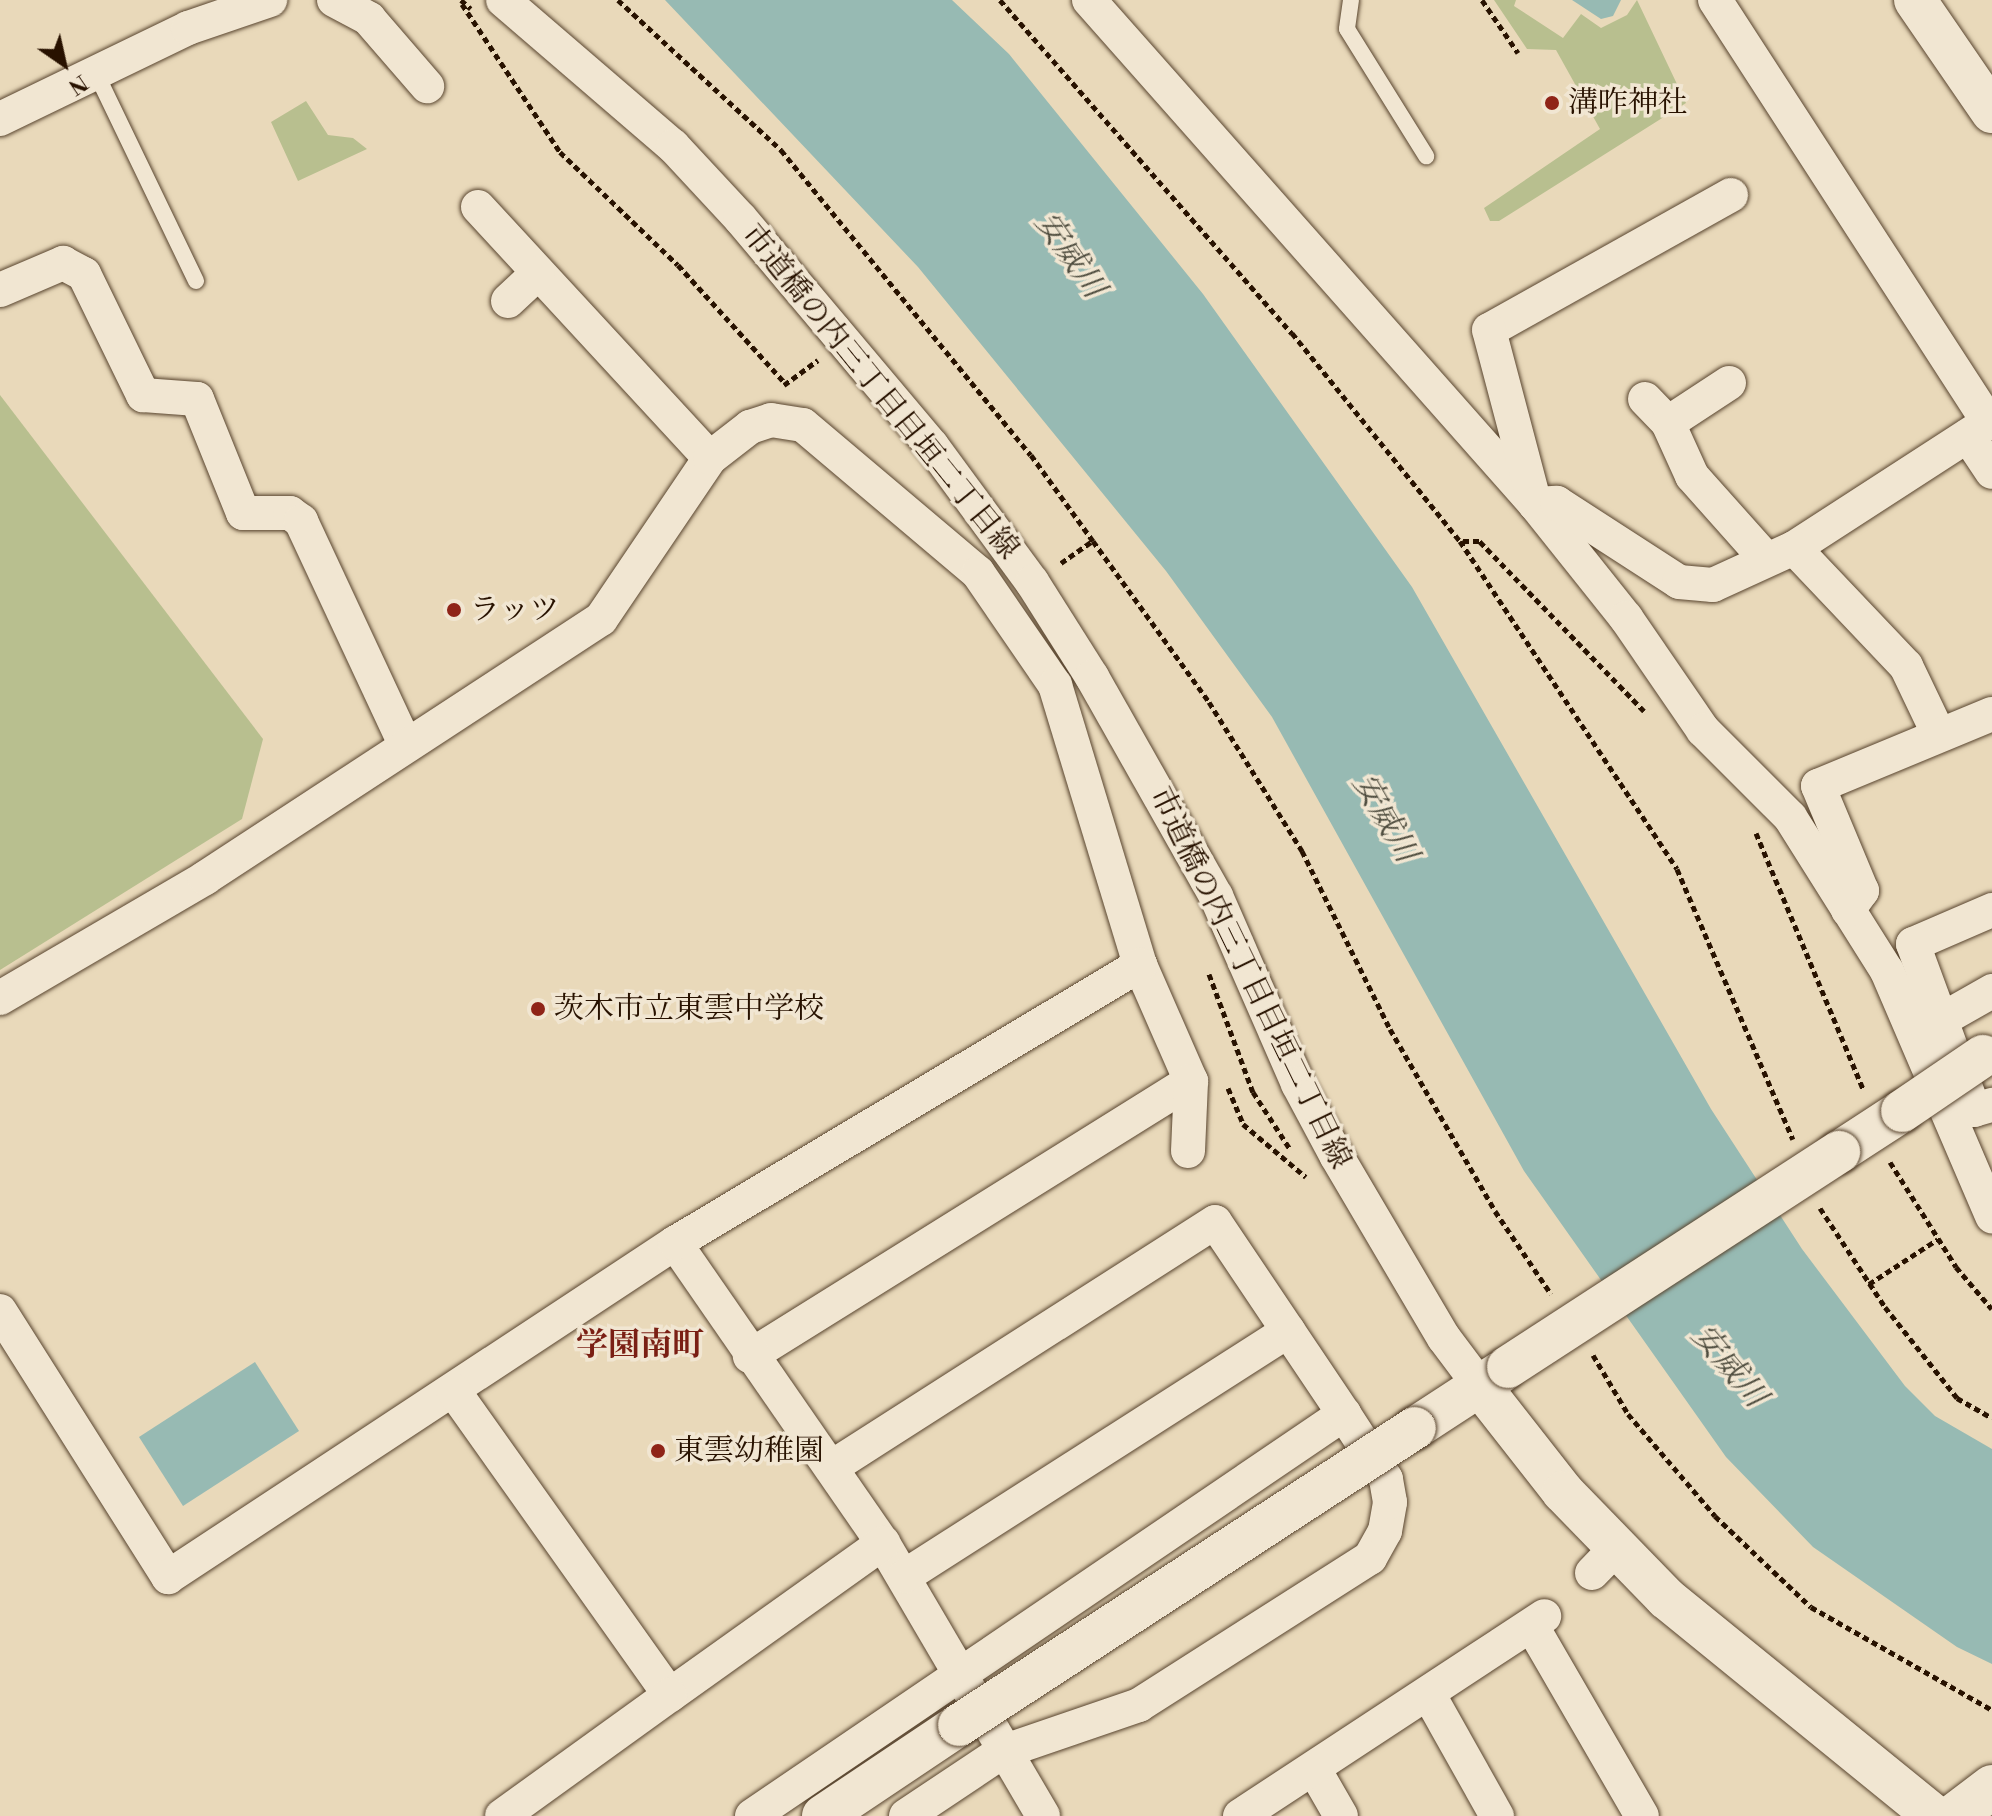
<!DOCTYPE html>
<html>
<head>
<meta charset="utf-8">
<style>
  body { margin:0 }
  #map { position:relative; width:1992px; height:1816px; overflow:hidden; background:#e9d9ba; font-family:"Libre Bodoni","Noto Serif JP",serif }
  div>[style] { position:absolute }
  .green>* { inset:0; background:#b8bf8f }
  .water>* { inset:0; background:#97bab3 }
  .path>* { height:5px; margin-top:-2.5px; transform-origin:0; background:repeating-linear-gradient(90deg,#281200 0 6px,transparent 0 10px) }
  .roads { filter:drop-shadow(0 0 2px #58442e) drop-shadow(0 0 2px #58442e) }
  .service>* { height:16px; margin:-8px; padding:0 8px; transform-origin:8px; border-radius:8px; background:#f1e6d2 }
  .minor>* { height:34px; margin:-17px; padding:0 17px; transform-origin:17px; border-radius:17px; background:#f1e6d2 }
  .tertiary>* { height:42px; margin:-21px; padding:0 21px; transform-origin:21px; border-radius:21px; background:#f1e6d2 }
  .secondary>* { height:44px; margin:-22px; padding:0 22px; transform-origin:22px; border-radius:22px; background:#f1e6d2 }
  .bridges { filter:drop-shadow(0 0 2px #58442e) drop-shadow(0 0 2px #58442e) }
  .tertiary-bridge>* { height:42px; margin:-21px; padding:0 21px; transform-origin:21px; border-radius:21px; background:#f1e6d2 }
  .dots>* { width:22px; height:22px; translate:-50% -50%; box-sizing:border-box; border:4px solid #f1e6d2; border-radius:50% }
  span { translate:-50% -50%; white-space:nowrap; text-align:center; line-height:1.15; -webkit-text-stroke:7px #f1e6d2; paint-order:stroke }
  .poi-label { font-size:30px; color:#281200 }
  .left { translate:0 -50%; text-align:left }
  .street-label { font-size:30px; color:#281200 }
  .water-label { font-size:32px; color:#4f4d3f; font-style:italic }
  .neighbourhood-label { font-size:32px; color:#7a1f14; font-weight:700 }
  .north { position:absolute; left:24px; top:24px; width:80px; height:80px; -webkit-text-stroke:6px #f1e6d2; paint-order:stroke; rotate:146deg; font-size:22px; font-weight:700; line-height:32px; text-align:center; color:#281200 }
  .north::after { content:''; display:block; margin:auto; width:28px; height:36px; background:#281200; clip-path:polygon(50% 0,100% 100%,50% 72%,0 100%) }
</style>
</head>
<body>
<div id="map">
  <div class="green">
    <div style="clip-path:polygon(1494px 0,1516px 0,1514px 6px,1563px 38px,1581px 14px,1601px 28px,1627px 15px,1637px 0,1686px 103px,1499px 221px,1490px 221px,1484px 208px,1600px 129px,1556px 50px,1527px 49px)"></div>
    <div style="clip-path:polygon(306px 101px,328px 135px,353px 138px,367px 149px,298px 181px,271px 122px)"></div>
    <div style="clip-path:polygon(0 395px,263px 739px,242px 819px,0 970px)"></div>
  </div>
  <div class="water">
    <div style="clip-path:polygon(665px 0,952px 0,1009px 54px,1203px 294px,1412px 587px,1711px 1109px,1802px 1249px,1905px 1386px,1935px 1416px,1992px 1449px,1992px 1664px,1957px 1647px,1813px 1547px,1726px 1457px,1524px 1171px,1272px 717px,1166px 571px,918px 267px)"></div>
    <div style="clip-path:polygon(1572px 0,1621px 0,1613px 16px,1601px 19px)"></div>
    <div style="clip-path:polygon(255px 1362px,299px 1431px,183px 1506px,139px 1437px)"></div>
  </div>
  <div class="path">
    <div style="left:461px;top:0;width:13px;rotate:42deg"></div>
    <div style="left:618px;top:0;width:222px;rotate:42.6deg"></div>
    <div style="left:781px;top:150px;width:394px;rotate:50.7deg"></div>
    <div style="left:1031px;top:455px;width:106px;rotate:54.2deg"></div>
    <div style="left:1093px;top:541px;width:198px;rotate:54.2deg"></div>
    <div style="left:1209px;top:702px;width:176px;rotate:58deg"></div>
    <div style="left:1302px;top:851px;width:199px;rotate:63.7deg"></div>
    <div style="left:1390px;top:1029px;width:210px;rotate:60deg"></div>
    <div style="left:1495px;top:1211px;width:100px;rotate:56deg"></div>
    <div style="left:1000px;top:0;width:443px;rotate:48.8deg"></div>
    <div style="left:1292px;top:333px;width:267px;rotate:51.1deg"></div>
    <div style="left:1482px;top:0;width:64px;rotate:55.8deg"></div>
    <div style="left:462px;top:4px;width:178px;rotate:56.5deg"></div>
    <div style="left:560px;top:152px;width:163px;rotate:43.8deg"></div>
    <div style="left:678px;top:265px;width:161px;rotate:47.8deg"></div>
    <div style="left:784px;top:385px;width:42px;rotate:-36.3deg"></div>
    <div style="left:1061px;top:563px;width:39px;rotate:-35deg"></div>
    <div style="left:1644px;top:711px;width:237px;rotate:-134.1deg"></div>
    <div style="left:1479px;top:541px;width:19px;rotate:180deg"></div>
    <div style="left:1460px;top:541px;width:393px;rotate:56.5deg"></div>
    <div style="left:1677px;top:869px;width:294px;rotate:66.8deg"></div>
    <div style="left:1756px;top:833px;width:277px;rotate:67.3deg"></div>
    <div style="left:1209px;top:974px;width:126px;rotate:69.6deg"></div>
    <div style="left:1253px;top:1092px;width:68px;rotate:57deg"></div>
    <div style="left:1228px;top:1088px;width:39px;rotate:67deg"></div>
    <div style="left:1243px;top:1124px;width:82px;rotate:40.1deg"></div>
    <div style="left:1890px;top:1162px;width:124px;rotate:57.8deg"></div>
    <div style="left:1956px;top:1267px;width:55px;rotate:49.4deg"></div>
    <div style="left:1820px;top:1208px;width:118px;rotate:56.7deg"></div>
    <div style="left:1885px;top:1307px;width:116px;rotate:51.6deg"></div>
    <div style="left:1957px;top:1398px;width:40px;rotate:29.7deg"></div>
    <div style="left:1869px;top:1284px;width:82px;rotate:-33.1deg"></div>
    <div style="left:1593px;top:1355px;width:69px;rotate:59.3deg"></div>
    <div style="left:1628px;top:1414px;width:134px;rotate:49.5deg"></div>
    <div style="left:1715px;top:1516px;width:132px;rotate:43.5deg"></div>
    <div style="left:1811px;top:1607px;width:208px;rotate:29.6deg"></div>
  </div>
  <div class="roads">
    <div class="service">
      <div style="left:1351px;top:0;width:29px;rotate:98deg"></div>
      <div style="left:1347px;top:29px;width:150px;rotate:58.1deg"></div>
      <div style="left:95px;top:71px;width:233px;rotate:64.3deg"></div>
    </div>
    <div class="minor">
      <div style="left:334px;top:0;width:40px;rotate:28deg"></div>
      <div style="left:369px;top:19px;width:89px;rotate:49.1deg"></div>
      <div style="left:503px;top:0;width:224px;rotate:40.7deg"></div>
      <div style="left:673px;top:146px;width:98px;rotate:47.1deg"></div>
      <div style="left:740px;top:218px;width:298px;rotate:49.9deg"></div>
      <div style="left:932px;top:446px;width:169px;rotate:53.7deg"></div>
      <div style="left:1032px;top:582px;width:112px;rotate:57.7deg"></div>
      <div style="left:1092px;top:677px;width:252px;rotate:60.5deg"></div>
      <div style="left:1216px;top:896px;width:205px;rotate:66.4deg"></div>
      <div style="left:1298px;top:1084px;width:81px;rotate:61.8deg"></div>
      <div style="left:1336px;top:1155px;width:212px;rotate:59.5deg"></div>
      <div style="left:1444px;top:1338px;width:60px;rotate:53.1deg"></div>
      <div style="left:1089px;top:0;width:673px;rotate:48.49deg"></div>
      <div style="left:1535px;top:504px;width:146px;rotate:51.4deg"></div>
      <div style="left:1626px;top:618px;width:136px;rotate:55.5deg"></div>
      <div style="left:1703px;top:730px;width:123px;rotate:45deg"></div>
      <div style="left:1790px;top:817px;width:182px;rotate:57.8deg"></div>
      <div style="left:1887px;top:971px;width:267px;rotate:66.8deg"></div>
      <div style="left:1715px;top:0;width:504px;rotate:57.07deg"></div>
      <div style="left:0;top:119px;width:209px;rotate:-25.8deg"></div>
      <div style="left:188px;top:28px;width:87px;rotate:-18.9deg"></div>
      <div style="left:1731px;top:195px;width:277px;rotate:150.8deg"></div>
      <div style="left:1489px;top:330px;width:180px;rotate:75.2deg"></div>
      <div style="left:1535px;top:504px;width:22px;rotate:-3deg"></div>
      <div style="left:1557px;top:503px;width:145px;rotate:32.9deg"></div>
      <div style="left:1679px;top:582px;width:34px;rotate:5deg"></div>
      <div style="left:1713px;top:585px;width:89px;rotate:-24.6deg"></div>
      <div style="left:1794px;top:548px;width:236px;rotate:-32.9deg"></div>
      <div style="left:478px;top:207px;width:342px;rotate:47.3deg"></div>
      <div style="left:0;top:290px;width:69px;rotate:-23.2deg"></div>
      <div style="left:63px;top:263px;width:24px;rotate:28deg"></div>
      <div style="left:84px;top:274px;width:135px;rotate:64deg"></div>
      <div style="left:143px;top:395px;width:54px;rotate:4.2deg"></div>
      <div style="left:197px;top:399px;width:123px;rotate:68deg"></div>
      <div style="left:243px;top:513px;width:47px"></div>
      <div style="left:290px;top:513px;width:14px;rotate:36deg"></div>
      <div style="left:301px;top:521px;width:248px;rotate:65deg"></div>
      <div style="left:508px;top:301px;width:41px;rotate:-43deg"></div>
      <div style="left:1645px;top:399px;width:33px;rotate:46deg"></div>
      <div style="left:1668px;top:423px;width:58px;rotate:65.6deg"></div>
      <div style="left:1692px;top:476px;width:111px;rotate:48.3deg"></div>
      <div style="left:1668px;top:423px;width:73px;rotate:-33.3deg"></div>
      <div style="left:1968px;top:436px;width:43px;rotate:56.3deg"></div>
      <div style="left:1794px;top:548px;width:163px;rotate:46.5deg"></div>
      <div style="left:1906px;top:666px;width:76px;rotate:64.4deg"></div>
      <div style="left:1848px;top:910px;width:24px;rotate:-54deg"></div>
      <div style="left:1862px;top:891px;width:114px;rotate:-112.7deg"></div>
      <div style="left:1818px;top:786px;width:188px;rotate:-22.5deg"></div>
      <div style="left:1992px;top:910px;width:86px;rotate:156.7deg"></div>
      <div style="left:1913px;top:944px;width:177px;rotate:69.8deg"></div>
      <div style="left:1974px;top:1110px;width:19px;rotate:-16deg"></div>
      <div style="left:0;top:998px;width:238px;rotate:-30.3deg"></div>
      <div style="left:205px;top:878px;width:473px;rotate:-33.2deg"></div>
      <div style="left:601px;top:619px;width:194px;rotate:-55.9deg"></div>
      <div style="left:710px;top:458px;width:51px;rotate:-37.8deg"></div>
      <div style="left:750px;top:427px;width:22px;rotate:-18deg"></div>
      <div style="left:771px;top:420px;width:32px;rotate:9deg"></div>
      <div style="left:803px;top:425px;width:229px;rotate:40.2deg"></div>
      <div style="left:978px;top:573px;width:136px;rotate:55.5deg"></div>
      <div style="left:1055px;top:685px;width:293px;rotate:73.1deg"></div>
      <div style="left:1140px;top:965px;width:127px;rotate:66.3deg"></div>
      <div style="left:1191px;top:1081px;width:520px;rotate:148.05deg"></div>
      <div style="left:1927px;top:1028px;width:75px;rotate:-29.6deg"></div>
      <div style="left:1188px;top:1151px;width:70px;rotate:-87.5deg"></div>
      <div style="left:675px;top:1243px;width:365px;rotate:55.3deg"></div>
      <div style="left:883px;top:1543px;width:316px;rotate:59.6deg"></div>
      <div style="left:0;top:1311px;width:315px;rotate:57.7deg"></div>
      <div style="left:168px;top:1577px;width:607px;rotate:-33.38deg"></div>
      <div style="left:675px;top:1243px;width:542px;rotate:-30.87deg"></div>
      <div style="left:453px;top:1390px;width:374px;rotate:54.6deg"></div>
      <div style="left:670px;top:1695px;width:262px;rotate:-35.5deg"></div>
      <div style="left:1592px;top:1573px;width:36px;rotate:-46deg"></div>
      <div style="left:905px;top:1576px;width:455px;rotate:-32.6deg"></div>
      <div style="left:1533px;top:1628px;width:217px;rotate:59.9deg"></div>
      <div style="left:1429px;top:1695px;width:139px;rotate:60.7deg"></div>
      <div style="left:1314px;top:1769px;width:54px;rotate:60.1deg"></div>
      <div style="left:502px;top:1816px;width:207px;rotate:-35.8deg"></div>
      <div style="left:752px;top:1816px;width:716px;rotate:-34.18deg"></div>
      <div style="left:1344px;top:1414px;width:231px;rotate:-123.9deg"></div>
      <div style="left:1215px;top:1222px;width:453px;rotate:147.4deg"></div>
      <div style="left:906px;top:1816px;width:115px;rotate:-33.7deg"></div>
      <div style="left:1002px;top:1752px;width:145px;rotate:-18.9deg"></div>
      <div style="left:1139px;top:1705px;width:274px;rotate:-32.5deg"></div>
      <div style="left:1370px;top:1558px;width:31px;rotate:-61deg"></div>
      <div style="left:1385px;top:1531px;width:29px;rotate:-80deg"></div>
      <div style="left:1390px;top:1502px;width:23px;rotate:-100deg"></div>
      <div style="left:1386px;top:1479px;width:77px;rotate:-122.9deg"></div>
      <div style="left:1240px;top:1816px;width:364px;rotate:-33.3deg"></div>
    </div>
    <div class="tertiary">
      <div style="left:1915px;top:0;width:136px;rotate:55.5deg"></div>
      <div style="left:1839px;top:1152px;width:75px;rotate:-33.1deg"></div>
      <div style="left:1480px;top:1386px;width:135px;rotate:51.9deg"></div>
      <div style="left:1563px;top:1492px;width:148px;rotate:45.8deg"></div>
      <div style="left:1666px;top:1598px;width:345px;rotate:39.1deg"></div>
      <div style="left:1415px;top:1428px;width:103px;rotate:-33.1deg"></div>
      <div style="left:823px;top:1816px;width:164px;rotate:-33.8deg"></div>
    </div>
    <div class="secondary">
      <div style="left:1954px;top:1816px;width:48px;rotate:-37.3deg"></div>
    </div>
  </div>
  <div class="bridges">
    <div class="tertiary-bridge">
      <div style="left:1902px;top:1111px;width:98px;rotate:-34.2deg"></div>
      <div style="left:1508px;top:1367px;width:395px;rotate:-33deg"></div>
      <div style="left:959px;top:1725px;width:544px;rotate:-33.08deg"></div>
    </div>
  </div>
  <div class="dots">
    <div style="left:1552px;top:103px;background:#8f2418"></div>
    <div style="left:454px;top:610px;background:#8f2418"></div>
    <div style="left:538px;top:1009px;background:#8f2418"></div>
    <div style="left:658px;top:1451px;background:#8f2418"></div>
  </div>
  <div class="poi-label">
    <span class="left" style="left:1568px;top:103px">溝咋神社</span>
    <span class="left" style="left:470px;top:610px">ラッツ</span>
    <span class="left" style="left:554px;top:1009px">茨木市立東雲中学校</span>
    <span class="left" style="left:674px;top:1451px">東雲幼稚園</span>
  </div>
  <div class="street-label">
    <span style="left:880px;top:392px;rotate:51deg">市道橋の内三丁目目垣二丁目線</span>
    <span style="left:1250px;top:978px;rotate:64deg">市道橋の内三丁目目垣二丁目線</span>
  </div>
  <div class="water-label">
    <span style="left:1070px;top:255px;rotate:55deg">安威川</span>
    <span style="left:1385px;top:818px;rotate:60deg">安威川</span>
    <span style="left:1729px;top:1366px;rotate:50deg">安威川</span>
  </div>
  <div class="neighbourhood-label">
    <span style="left:640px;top:1345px">学園南町</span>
  </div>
  <div class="north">N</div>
</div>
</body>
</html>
